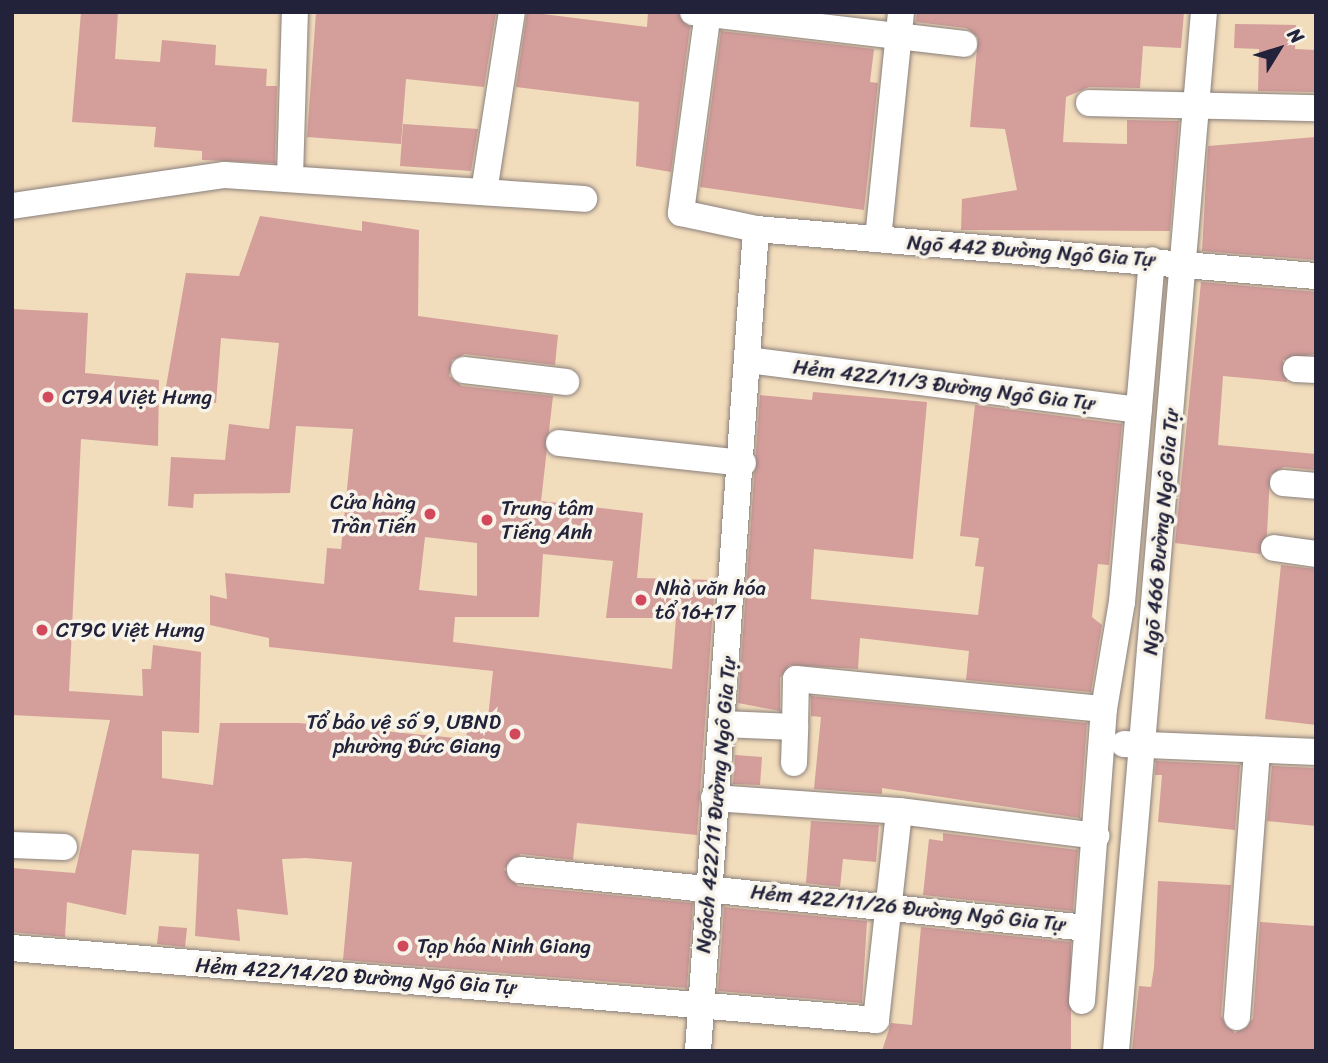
<!DOCTYPE html>
<html>
<head>
<meta charset="utf-8">
<style>
  body { margin:0 }
  #map { position:relative; width:1328px; height:1063px; overflow:hidden; background:#f1dcbb; font-family:Sriracha,sans-serif }
  div>[style] { position:absolute }
  .building>* { inset:0; background:#d49e9b }
  .roads { filter:drop-shadow(0 0 2px #8a7f7b) drop-shadow(0 0 2px #8a7f7b) }
  .street>* { height:26px; margin:-13px; padding:0 13px; transform-origin:13px; border-radius:13px; background:#fff }
  .dots>* { width:19px; height:19px; translate:-50% -50%; box-sizing:border-box; border:4px solid #f7f3e8; border-radius:50% }
  span { translate:-50% -50%; white-space:nowrap; text-align:center; line-height:1.15; -webkit-text-stroke:7px #f7f3e8; paint-order:stroke }
  .street-label { font-size:21px; color:#22223b }
  .poi-label { font-size:21px; color:#22223b }
  .left { translate:0 -50%; text-align:left }
  .right { translate:-100% -50%; text-align:right }
  .frame { position:absolute; inset:0; border:14px solid #22223b; pointer-events:none }
  .north { position:absolute; left:1244px; top:14px; width:70px; height:70px; -webkit-text-stroke:5px #f7f3e8; paint-order:stroke; rotate:52deg; font-size:19px; font-weight:700; line-height:28px; text-align:center; color:#22223b }
  .north::after { content:''; display:block; margin:auto; width:24px; height:32px; background:#22223b; clip-path:polygon(50% 0,100% 100%,50% 72%,0 100%) }
</style>
</head>
<body>
<div id="map">
  <div class="building">
    <div style="clip-path:polygon(81px 12px,118px 12px,115px 59px,160px 62px,162px 40px,216px 45px,215px 65px,267px 69px,266px 86px,277px 86px,275px 163px,202px 160px,202px 151px,154px 147px,156px 127px,72px 122px)"></div>
    <div style="clip-path:polygon(316px 12px,496px 12px,484px 87px,406px 79px,401px 144px,307px 137px)"></div>
    <div style="clip-path:polygon(527px 12px,647px 27px,648px 12px,678px 12px,690px 27px,671px 172px,636px 166px,639px 102px,516px 87px)"></div>
    <div style="clip-path:polygon(917px 12px,1184px 12px,1181px 48px,1143px 46px,1140px 88px,1089px 87px,1066px 97px,1063px 142px,1127px 144px,1127px 120px,1179px 121px,1170px 231px,961px 230px,962px 199px,1017px 190px,1005px 129px,970px 127px,978px 37px,966px 28px,916px 22px)"></div>
    <div style="clip-path:polygon(1235px 24px,1296px 25px,1295px 49px,1316px 50px,1316px 92px,1258px 91px,1259px 49px,1234px 48px)"></div>
    <div style="clip-path:polygon(721px 31px,874px 49px,870px 82px,878px 83px,864px 210px,700px 187px)"></div>
    <div style="clip-path:polygon(403px 124px,478px 129px,471px 171px,400px 166px)"></div>
    <div style="clip-path:polygon(1316px 137px,1316px 260px,1202px 251px,1208px 146px)"></div>
    <div style="clip-path:polygon(evenodd,260px 216px,362px 231px,362px 221px,419px 230px,418px 316px,558px 335px,555px 365px,465px 354px,452px 360px,449px 376px,462px 386px,553px 396px,541px 501px,643px 513px,637px 578px,715px 580px,697px 835px,577px 823px,573px 860px,521px 854px,504px 869px,518px 886px,693px 903px,687px 988px,343px 960px,352px 862px,306px 858px,282px 859px,288px 915px,237px 909px,240px 941px,195px 936px,199px 854px,132px 850px,126px 915px,67px 902px,65px 937px,12px 932px,12px 868px,75px 873px,110px 720px,12px 715px,12px 309px,88px 313px,85px 373px,159px 380px,158px 446px,81px 439px,69px 691px,143px 696px,142px 669px,151px 669px,153px 645px,201px 652px,199px 733px,162px 731px,162px 778px,213px 785px,220px 723px,299px 723px,466px 739px,469px 716px,488px 718px,493px 671px,269px 647px,269px 638px,210px 625px,210px 595px,227px 599px,225px 573px,324px 584px,327px 548px,341px 549px,353px 429px,296px 426px,290px 493px,194px 494px,193px 508px,168px 506px,171px 457px,225px 460px,229px 424px,269px 429px,279px 343px,221px 338px,216px 403px,164px 398px,186px 273px,239px 276px,260px 216px,425px 537px,477px 543px,477px 596px,419px 590px,425px 537px,260px 216px,543px 554px,613px 561px,606px 618px,676px 618px,672px 669px,453px 642px,455px 617px,539px 617px,543px 554px)"></div>
    <div style="clip-path:polygon(1201px 282px,1316px 292px,1316px 354px,1283px 360px,1287px 382px,1223px 376px,1218px 445px,1316px 454px,1316px 470px,1284px 467px,1270px 475px,1267px 534px,1260px 554px,1175px 543px)"></div>
    <div style="clip-path:polygon(813px 392px,927px 402px,913px 559px,814px 549px,811px 599px,978px 615px,984px 567px,975px 566px,979px 538px,960px 536px,975px 405px,1122px 424px,1109px 565px,1098px 564px,1092px 617px,1102px 625px,1091px 692px,966px 680px,969px 651px,860px 638px,858px 669px,790px 665px,780px 678px,780px 711px,738px 703px,760px 395px,812px 400px)"></div>
    <div style="clip-path:polygon(1281px 565px,1316px 569px,1316px 725px,1265px 719px)"></div>
    <div style="clip-path:polygon(811px 696px,1087px 723px,1080px 818px,882px 788px,882px 794px,814px 789px,821px 717px,811px 716px)"></div>
    <div style="clip-path:polygon(735px 755px,762px 757px,760px 785px,733px 784px)"></div>
    <div style="clip-path:polygon(1156px 761px,1240px 765px,1235px 830px,1158px 822px,1162px 775px,1155px 775px)"></div>
    <div style="clip-path:polygon(1272px 766px,1316px 768px,1316px 826px,1267px 821px)"></div>
    <div style="clip-path:polygon(811px 821px,879px 825px,876px 862px,843px 859px,840px 887px,806px 883px)"></div>
    <div style="clip-path:polygon(943px 833px,1078px 850px,1073px 911px,923px 895px,929px 839px,943px 841px)"></div>
    <div style="clip-path:polygon(1158px 881px,1231px 885px,1221px 1016px,1235px 1033px,1253px 1019px,1260px 922px,1316px 926px,1316px 1051px,1132px 1051px,1139px 986px,1151px 987px,1154px 968px)"></div>
    <div style="clip-path:polygon(724px 907px,867px 921px,862px 1003px,718px 991px)"></div>
    <div style="clip-path:polygon(159px 926px,187px 928px,185px 947px,157px 944px)"></div>
    <div style="clip-path:polygon(921px 927px,1071px 942px,1071px 1051px,882px 1051px,891px 1023px,912px 1025px)"></div>
  </div>
  <div class="roads">
    <div class="street">
      <div style="left:693px;top:12px;width:273px;rotate:6.7deg"></div>
      <div style="left:708px;top:12px;width:203px;rotate:97.7deg"></div>
      <div style="left:681px;top:213px;width:77px;rotate:12deg"></div>
      <div style="left:756px;top:229px;width:562px;rotate:4.8deg"></div>
      <div style="left:1089px;top:103px;width:227px;rotate:1.3deg"></div>
      <div style="left:290px;top:177px;width:165px;rotate:-88.3deg"></div>
      <div style="left:484px;top:192px;width:182px;rotate:-81.2deg"></div>
      <div style="left:12px;top:206px;width:215px;rotate:-8.3deg"></div>
      <div style="left:225px;top:175px;width:360px;rotate:3.8deg"></div>
      <div style="left:878px;top:239px;width:228px;rotate:-84.2deg"></div>
      <div style="left:748px;top:360px;width:394px;rotate:7.3deg"></div>
      <div style="left:1296px;top:369px;width:20px;rotate:3deg"></div>
      <div style="left:464px;top:370px;width:103px;rotate:6.7deg"></div>
      <div style="left:559px;top:443px;width:185px;rotate:6.2deg"></div>
      <div style="left:1283px;top:483px;width:33px;rotate:5deg"></div>
      <div style="left:1274px;top:548px;width:42px;rotate:8.1deg"></div>
      <div style="left:722px;top:724px;width:73px;rotate:2.4deg"></div>
      <div style="left:795px;top:727px;width:48px;rotate:-88.8deg"></div>
      <div style="left:796px;top:679px;width:309px;rotate:5.6deg"></div>
      <div style="left:1124px;top:744px;width:192px;rotate:2.4deg"></div>
      <div style="left:794px;top:763px;width:36px;rotate:-88deg"></div>
      <div style="left:714px;top:798px;width:185px;rotate:4deg"></div>
      <div style="left:899px;top:811px;width:199px;rotate:7.2deg"></div>
      <div style="left:12px;top:845px;width:52px;rotate:2.2deg"></div>
      <div style="left:520px;top:870px;width:570px;rotate:5.84deg"></div>
      <div style="left:12px;top:948px;width:867px;rotate:4.76deg"></div>
      <div style="left:876px;top:1020px;width:210px;rotate:-83.7deg"></div>
      <div style="left:1082px;top:1001px;width:293px;rotate:-85.7deg"></div>
      <div style="left:1104px;top:709px;width:109px;rotate:-80.5deg"></div>
      <div style="left:1122px;top:602px;width:343px;rotate:-85deg"></div>
      <div style="left:1237px;top:1017px;width:268px;rotate:-85.7deg"></div>
      <div style="left:698px;top:1051px;width:824px;rotate:-85.96deg"></div>
      <div style="left:1116px;top:1051px;width:1043px;rotate:-85.16deg"></div>
    </div>
  </div>
  <div class="dots">
    <div style="left:48px;top:397px;background:#d1495b"></div>
    <div style="left:430px;top:514px;background:#d1495b"></div>
    <div style="left:487px;top:520px;background:#d1495b"></div>
    <div style="left:641px;top:600px;background:#d1495b"></div>
    <div style="left:42px;top:630px;background:#d1495b"></div>
    <div style="left:515px;top:734px;background:#d1495b"></div>
    <div style="left:403px;top:946px;background:#d1495b"></div>
  </div>
  <div class="street-label">
    <span style="left:1031px;top:251px;rotate:4deg">Ngõ 442 Đường Ngô Gia Tự</span>
    <span style="left:944px;top:385px;rotate:7deg">Hẻm 422/11/3 Đường Ngô Gia Tự</span>
    <span style="left:1161px;top:532px;rotate:-85deg">Ngõ 466 Đường Ngô Gia Tự</span>
    <span style="left:716px;top:805px;rotate:-85deg">Ngách 422/11 Đường Ngô Gia Tự</span>
    <span style="left:908px;top:908px;rotate:6deg">Hẻm 422/11/26 Đường Ngô Gia Tự</span>
    <span style="left:356px;top:976px;rotate:4deg">Hẻm 422/14/20 Đường Ngô Gia Tự</span>
  </div>
  <div class="poi-label">
    <span class="left" style="left:62px;top:397px">CT9A Việt Hưng</span>
    <span class="right" style="left:416px;top:514px">Cửa hàng<br>Trần Tiến</span>
    <span class="left" style="left:501px;top:520px">Trung tâm<br>Tiếng Anh</span>
    <span class="left" style="left:655px;top:600px">Nhà văn hóa<br>tổ 16+17</span>
    <span class="left" style="left:56px;top:630px">CT9C Việt Hưng</span>
    <span class="right" style="left:501px;top:734px">Tổ bảo vệ số 9, UBND<br>phường Đức Giang</span>
    <span class="left" style="left:417px;top:946px">Tạp hóa Ninh Giang</span>
  </div>
  <div class="frame"></div>
  <div class="north">N</div>
</div>
</body>
</html>
